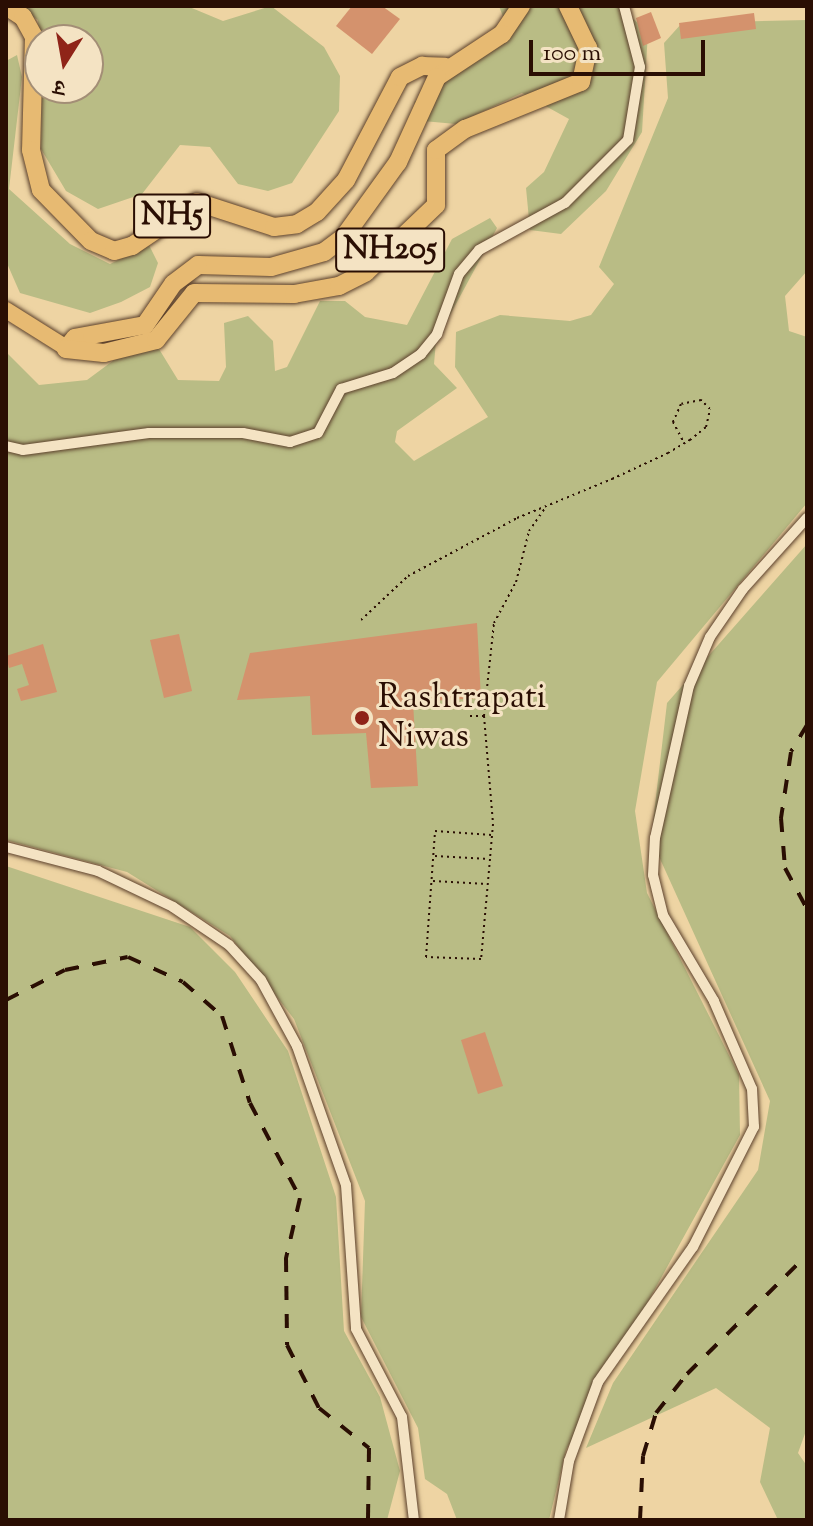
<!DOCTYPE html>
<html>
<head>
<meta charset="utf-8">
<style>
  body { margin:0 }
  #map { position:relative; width:813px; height:1526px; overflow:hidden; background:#eed4a3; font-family:"Sorts Mill Goudy","Noto Serif Devanagari",serif }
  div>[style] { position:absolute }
  .green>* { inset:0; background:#b9bc85 }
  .building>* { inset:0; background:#d4926d }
  .path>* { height:2px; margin-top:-1px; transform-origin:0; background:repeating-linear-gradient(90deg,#2a0e03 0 2px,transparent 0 6px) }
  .roads { filter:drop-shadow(0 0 2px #5b402b) drop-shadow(0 0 2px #5b402b) }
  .street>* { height:10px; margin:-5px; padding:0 5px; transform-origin:5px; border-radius:5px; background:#f4e3c3 }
  .primary>* { height:16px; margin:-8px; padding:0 8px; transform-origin:8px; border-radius:8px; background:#e7ba72 }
  .highway>* { height:18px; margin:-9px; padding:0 9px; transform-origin:9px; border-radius:9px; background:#e7ba72 }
  .rail>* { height:4px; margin-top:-2px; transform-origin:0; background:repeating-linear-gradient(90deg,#2a0e03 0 14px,transparent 0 28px) }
  .dots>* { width:22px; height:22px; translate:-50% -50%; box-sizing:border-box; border:4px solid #f4e3c3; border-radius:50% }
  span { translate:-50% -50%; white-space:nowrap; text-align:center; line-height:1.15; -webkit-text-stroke:6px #f4e3c3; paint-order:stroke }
  .shield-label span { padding:2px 6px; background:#f4e3c3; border:2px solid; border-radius:6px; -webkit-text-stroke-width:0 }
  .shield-label { font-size:32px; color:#2a0e03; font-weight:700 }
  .poi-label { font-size:34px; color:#2a0e03 }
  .left { translate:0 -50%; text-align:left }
  .frame { position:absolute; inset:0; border:8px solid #2a0e03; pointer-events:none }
  .north { position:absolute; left:24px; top:24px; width:80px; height:80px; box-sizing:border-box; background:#f4e3c3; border:2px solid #a38e76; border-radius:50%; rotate:191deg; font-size:22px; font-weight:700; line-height:32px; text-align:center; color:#2a0e03 }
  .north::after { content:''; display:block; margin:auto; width:28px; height:36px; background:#8f2418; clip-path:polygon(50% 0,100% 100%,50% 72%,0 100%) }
  .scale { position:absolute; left:529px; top:40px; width:176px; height:36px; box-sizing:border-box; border:4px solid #2a0e03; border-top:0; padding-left:10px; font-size:24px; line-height:28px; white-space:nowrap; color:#2a0e03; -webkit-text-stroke:6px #f4e3c3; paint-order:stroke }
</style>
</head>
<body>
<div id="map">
  <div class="green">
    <div style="clip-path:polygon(17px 6px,187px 6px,223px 21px,271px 6px,324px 47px,340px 76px,339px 111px,292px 183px,268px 191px,238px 184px,210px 147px,180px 145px,142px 194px,98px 209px,66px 191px,41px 149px,42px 88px,88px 88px,88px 40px,40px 40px,40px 47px,38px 20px)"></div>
    <div style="clip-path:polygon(499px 6px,619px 6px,648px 32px,642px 132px,606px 191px,561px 234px,530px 230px,526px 188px,544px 172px,569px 119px,522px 93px,456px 124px,423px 121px,414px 102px,465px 68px,505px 22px)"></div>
    <div style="clip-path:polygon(807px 20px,807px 271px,785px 296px,789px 331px,807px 337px,807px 503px,657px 682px,635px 811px,647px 893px,739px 1075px,740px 1135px,566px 1450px,549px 1520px,457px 1520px,447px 1494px,425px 1479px,418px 1428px,361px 1317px,365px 1201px,294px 1019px,230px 936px,127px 872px,6px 840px,6px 352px,39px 385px,87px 380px,133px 346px,159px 349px,178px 380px,219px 381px,226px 367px,224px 323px,248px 316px,273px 341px,275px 371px,287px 367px,320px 301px,345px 301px,365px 317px,407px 325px,452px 239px,490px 218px,497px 228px,436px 341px,434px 364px,457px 388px,397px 431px,395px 442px,414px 461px,488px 417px,455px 367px,456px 332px,500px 315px,570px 321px,591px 315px,614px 284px,599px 267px,668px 98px,664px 43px,682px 23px)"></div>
    <div style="clip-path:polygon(17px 55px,22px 77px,9px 189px,70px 244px,110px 264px,149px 245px,158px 263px,150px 287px,121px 302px,90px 313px,20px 293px,6px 261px,6px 61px)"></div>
    <div style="clip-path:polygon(807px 544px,807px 1428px,798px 1453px,807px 1466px,807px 1520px,778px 1520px,760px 1482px,770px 1428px,716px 1388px,586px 1448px,613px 1383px,758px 1170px,770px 1101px,651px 839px,667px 703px)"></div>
    <div style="clip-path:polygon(6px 866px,190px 927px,235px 972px,288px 1051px,336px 1197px,344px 1331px,380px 1397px,400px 1471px,387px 1520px,6px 1520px)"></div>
  </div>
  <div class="building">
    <div style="clip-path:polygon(352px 6px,382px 6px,400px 19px,372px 54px,336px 26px)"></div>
    <div style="clip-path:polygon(651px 12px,661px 38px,643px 46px,636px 18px)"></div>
    <div style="clip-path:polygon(754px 13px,756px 29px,681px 39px,679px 23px)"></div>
    <div style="clip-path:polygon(477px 623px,481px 698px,413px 702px,418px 786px,371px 788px,366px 733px,312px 735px,310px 696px,237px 700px,250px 653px)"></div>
    <div style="clip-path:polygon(179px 634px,192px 691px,164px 698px,150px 640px)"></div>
    <div style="clip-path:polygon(43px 644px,57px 692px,21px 701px,17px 689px,29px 685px,22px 664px,9px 668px,6px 656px)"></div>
    <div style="clip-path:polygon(485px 1032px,503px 1086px,478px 1094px,461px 1040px)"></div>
  </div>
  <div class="path">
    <div style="left:361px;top:620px;width:64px;rotate:-43.1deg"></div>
    <div style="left:408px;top:576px;width:123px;rotate:-28deg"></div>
    <div style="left:517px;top:518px;width:103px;rotate:-22.3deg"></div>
    <div style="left:612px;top:479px;width:62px;rotate:-24.9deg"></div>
    <div style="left:668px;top:453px;width:26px;rotate:-31deg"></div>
    <div style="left:690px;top:440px;width:21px;rotate:-39deg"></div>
    <div style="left:706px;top:427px;width:18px;rotate:-77deg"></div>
    <div style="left:710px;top:409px;width:13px;rotate:-135deg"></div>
    <div style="left:701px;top:400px;width:20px;rotate:169deg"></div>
    <div style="left:681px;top:404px;width:20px;rotate:114deg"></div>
    <div style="left:673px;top:422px;width:24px;rotate:62deg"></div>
    <div style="left:470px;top:716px;width:14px"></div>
    <div style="left:484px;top:716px;width:94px;rotate:-83.9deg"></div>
    <div style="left:494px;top:623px;width:47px;rotate:-61.8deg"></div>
    <div style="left:516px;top:582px;width:53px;rotate:-75.7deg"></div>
    <div style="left:529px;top:531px;width:29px;rotate:-55deg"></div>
    <div style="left:484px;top:716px;width:108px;rotate:85.2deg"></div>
    <div style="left:493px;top:824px;width:35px;rotate:95deg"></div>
    <div style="left:490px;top:859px;width:100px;rotate:95.1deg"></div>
    <div style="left:481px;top:959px;width:55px;rotate:-177.9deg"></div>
    <div style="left:426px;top:957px;width:126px;rotate:-85.9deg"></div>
    <div style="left:435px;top:831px;width:57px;rotate:4deg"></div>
    <div style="left:435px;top:856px;width:54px;rotate:3.2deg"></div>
    <div style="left:433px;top:881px;width:54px;rotate:3.2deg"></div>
  </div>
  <div class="roads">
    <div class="street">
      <div style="left:6px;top:446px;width:17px;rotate:13deg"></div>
      <div style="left:23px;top:450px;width:127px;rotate:-7.7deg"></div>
      <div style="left:149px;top:433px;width:94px"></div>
      <div style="left:243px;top:433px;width:48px;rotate:10.8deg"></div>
      <div style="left:290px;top:442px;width:29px;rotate:-18deg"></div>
      <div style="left:318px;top:433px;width:50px;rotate:-62.4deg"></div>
      <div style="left:341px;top:389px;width:54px;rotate:-17.1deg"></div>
      <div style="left:393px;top:373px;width:34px;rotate:-34deg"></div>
      <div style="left:421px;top:354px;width:26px;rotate:-51deg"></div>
      <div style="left:437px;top:334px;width:64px;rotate:-69.9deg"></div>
      <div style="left:459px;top:274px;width:31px;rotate:-50deg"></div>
      <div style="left:479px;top:250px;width:98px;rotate:-28.7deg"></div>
      <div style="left:565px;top:203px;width:89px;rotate:-45deg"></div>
      <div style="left:628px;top:140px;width:74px;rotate:-80.7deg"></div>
      <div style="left:640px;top:67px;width:63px;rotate:-104.7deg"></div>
      <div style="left:6px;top:847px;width:95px;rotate:14.6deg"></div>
      <div style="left:98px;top:871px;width:83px;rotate:25.6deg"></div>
      <div style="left:173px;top:907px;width:68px;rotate:34.2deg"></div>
      <div style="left:229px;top:945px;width:47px;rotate:47.6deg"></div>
      <div style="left:261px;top:980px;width:75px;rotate:61.4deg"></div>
      <div style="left:297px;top:1046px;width:147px;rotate:70.6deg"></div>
      <div style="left:346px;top:1185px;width:144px;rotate:86deg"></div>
      <div style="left:356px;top:1329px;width:99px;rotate:62.4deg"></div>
      <div style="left:402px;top:1417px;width:104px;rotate:83.4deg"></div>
      <div style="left:559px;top:1520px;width:60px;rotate:-80.4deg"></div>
      <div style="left:569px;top:1461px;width:84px;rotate:-69.8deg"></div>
      <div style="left:598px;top:1382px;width:165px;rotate:-54.9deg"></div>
      <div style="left:693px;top:1247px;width:135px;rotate:-63.1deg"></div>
      <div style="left:754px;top:1127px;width:38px;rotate:-93deg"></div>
      <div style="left:752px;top:1089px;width:96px;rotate:-113.4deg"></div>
      <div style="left:714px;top:1001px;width:100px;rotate:-120.7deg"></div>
      <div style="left:663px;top:915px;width:41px;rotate:-104deg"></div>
      <div style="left:653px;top:875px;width:37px;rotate:-87deg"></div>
      <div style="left:655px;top:838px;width:156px;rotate:-77.4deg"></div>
      <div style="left:689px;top:686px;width:53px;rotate:-66.8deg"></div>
      <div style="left:710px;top:637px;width:58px;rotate:-55.5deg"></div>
      <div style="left:743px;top:589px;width:96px;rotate:-48deg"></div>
    </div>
    <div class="primary">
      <div style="left:6px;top:310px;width:70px;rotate:32.1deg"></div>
    </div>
    <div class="highway">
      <div style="left:6px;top:6px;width:20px;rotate:33deg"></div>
      <div style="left:23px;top:17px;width:23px;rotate:61deg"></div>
      <div style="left:34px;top:37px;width:113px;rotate:91.5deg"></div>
      <div style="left:31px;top:150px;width:41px;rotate:76deg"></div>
      <div style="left:41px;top:190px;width:71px;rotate:45.6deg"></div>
      <div style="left:91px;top:241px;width:25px;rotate:23deg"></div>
      <div style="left:114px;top:251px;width:19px;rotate:-16deg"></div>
      <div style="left:132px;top:246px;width:78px;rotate:-34.1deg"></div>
      <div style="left:197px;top:202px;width:81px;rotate:18deg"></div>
      <div style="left:274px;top:227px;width:23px;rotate:-7deg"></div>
      <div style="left:297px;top:224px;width:23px;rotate:-31deg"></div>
      <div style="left:317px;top:212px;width:43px;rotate:-47.8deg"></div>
      <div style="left:346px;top:180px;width:116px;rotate:-62.3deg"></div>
      <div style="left:400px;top:77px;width:25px;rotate:-27deg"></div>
      <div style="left:422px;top:66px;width:23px;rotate:2deg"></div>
      <div style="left:521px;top:6px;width:34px;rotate:124deg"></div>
      <div style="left:502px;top:34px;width:78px;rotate:146.5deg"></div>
      <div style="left:437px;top:77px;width:94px;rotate:114.6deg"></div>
      <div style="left:398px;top:162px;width:92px;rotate:125.8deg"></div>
      <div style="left:344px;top:237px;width:25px;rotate:143deg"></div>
      <div style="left:324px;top:252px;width:55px;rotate:164.2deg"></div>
      <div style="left:271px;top:267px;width:73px;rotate:-178.4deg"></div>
      <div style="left:198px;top:265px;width:31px;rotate:143deg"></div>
      <div style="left:173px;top:284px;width:50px;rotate:124.3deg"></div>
      <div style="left:145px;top:325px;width:71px;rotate:169.5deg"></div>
      <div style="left:75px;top:338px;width:14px;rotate:129deg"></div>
      <div style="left:66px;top:349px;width:38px;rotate:6deg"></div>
      <div style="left:104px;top:353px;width:54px;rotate:-14deg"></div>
      <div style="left:156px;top:340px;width:60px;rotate:-51deg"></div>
      <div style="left:194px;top:293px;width:100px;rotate:0.6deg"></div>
      <div style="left:294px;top:294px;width:46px;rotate:-10.1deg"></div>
      <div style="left:339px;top:286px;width:30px;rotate:-27deg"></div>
      <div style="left:366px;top:272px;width:97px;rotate:-43.7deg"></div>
      <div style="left:436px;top:205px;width:55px;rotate:-90deg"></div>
      <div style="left:436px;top:150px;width:36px;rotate:-36deg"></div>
      <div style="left:465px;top:129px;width:125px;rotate:-22.1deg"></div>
      <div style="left:581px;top:82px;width:35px;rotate:-78deg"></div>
      <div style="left:588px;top:48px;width:47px;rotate:-115.5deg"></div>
    </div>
  </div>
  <div class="rail">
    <div style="left:807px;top:725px;width:31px;rotate:121deg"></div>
    <div style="left:791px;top:752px;width:67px;rotate:98.6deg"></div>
    <div style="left:781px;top:818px;width:50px;rotate:85.4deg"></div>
    <div style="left:785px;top:868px;width:47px;rotate:61.8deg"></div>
    <div style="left:6px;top:1000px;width:66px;rotate:-27deg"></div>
    <div style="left:65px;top:970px;width:64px;rotate:-11.7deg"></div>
    <div style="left:128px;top:957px;width:60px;rotate:24.4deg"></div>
    <div style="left:183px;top:982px;width:52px;rotate:41.1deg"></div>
    <div style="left:222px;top:1016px;width:91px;rotate:72.2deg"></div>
    <div style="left:250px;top:1103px;width:107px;rotate:62.2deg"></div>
    <div style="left:300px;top:1198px;width:62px;rotate:103.1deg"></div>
    <div style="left:286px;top:1258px;width:87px;rotate:89.3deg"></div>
    <div style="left:287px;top:1345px;width:71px;rotate:63.1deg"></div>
    <div style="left:319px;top:1408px;width:64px;rotate:38.7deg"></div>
    <div style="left:369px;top:1448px;width:72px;rotate:90.8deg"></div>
    <div style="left:640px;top:1520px;width:64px;rotate:-87.3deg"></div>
    <div style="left:643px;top:1456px;width:45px;rotate:-73.2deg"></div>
    <div style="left:656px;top:1413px;width:50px;rotate:-51.5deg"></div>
    <div style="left:687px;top:1374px;width:169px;rotate:-44.8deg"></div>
  </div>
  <div class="dots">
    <div style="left:362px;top:718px;background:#8f2418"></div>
  </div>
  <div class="shield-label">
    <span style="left:172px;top:216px">NH5</span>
    <span style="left:390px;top:250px">NH205</span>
  </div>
  <div class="poi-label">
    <span class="left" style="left:378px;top:718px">Rashtrapati<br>Niwas</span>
  </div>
  <div class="frame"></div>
  <div class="north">उ</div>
  <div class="scale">100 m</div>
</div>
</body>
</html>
